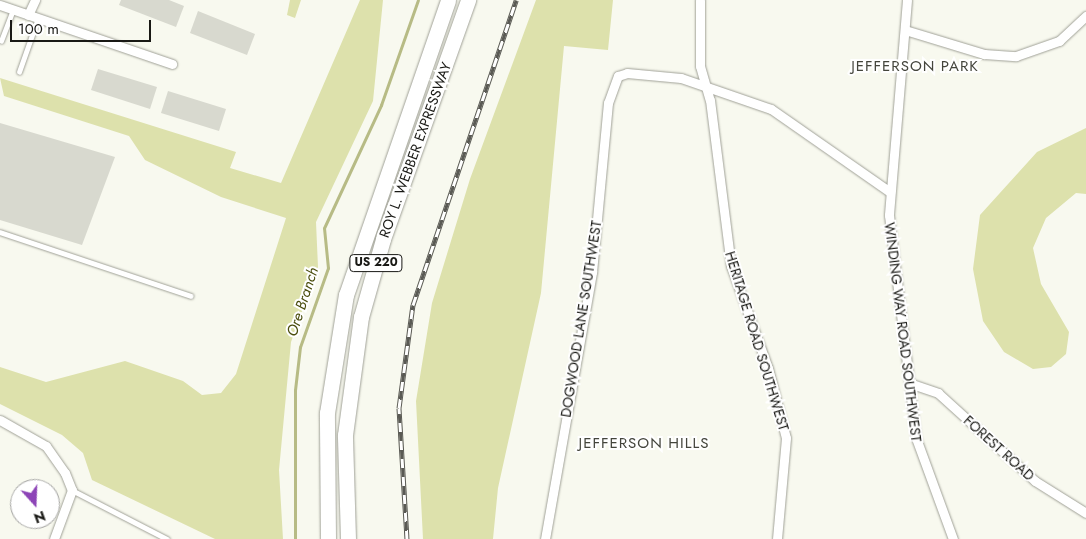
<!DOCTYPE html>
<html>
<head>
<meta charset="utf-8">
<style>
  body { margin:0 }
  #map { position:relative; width:1086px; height:539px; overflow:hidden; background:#f8f9ef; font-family:Jost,sans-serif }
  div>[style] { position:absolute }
  .green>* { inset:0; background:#dde1ac }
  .stream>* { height:3px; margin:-1.5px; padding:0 1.5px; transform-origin:1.5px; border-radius:1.5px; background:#b7bb85 }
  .building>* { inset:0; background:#d8d9cf }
  .roads { filter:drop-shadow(0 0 1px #a0a197) drop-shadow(0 0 1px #a0a197) }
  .lane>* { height:4.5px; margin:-2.25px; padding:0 2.25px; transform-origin:2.25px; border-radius:2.25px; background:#fff }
  .street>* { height:9px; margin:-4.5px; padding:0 4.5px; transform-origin:4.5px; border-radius:4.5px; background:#fff }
  .highway>* { height:15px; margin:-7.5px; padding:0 7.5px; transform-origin:7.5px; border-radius:7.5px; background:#fff }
  .rail>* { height:5px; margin-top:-2.5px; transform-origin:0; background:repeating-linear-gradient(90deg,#fff 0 9px,#5a5a54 0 18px); box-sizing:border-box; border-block:1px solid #5a5a54 }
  span { translate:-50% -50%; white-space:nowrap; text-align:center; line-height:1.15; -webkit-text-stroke:4px #fff; paint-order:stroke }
  .shield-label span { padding:1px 4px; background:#fff; border:1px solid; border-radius:4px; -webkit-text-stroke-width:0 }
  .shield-label { font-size:12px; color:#191915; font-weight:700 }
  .street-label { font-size:14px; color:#191915 }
  .neighbourhood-label { font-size:15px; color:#44453c; letter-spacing:1px }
  .water-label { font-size:15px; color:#494c0c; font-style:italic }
  .north { position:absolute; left:10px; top:479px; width:50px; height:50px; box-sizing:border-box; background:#fff; border:1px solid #a3a3a1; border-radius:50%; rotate:160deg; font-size:14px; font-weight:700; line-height:20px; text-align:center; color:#191915 }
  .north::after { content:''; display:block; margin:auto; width:18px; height:22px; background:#8d44b7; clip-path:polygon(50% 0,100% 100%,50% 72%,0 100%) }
  .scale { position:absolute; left:10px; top:20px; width:141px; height:22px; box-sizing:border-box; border:2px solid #191915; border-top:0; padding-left:6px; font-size:15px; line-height:18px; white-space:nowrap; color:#191915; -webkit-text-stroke:4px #fff; paint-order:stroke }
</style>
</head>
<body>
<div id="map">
  <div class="green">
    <div style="clip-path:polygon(290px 0,301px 0,295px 18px,287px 15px)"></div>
    <div style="clip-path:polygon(360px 0,383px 0,373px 101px,316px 222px,318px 267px,291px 342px,279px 470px,283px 539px,215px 539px,92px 480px,83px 453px,62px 435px,0 404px,0 367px,46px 382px,125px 361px,183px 381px,202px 395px,221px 393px,236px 374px,286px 218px,221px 197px,145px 160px,129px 136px,4px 96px,0 78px,236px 152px,230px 168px,281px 183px)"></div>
    <div style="clip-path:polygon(536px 0,613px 0,608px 50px,564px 46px,541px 293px,498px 488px,493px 539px,423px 539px,416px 401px,432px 303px,470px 179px)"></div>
    <div style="clip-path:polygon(1086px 128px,1086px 194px,1076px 193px,1046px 218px,1033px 248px,1041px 284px,1069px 332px,1066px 354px,1051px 367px,1033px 369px,1004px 352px,983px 321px,973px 269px,980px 215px,1037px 152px)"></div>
  </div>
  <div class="stream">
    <div style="left:295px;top:539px;width:149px;rotate:-90deg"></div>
    <div style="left:295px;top:390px;width:43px;rotate:-83.4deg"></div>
    <div style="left:300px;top:347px;width:84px;rotate:-70.5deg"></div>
    <div style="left:328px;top:268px;width:40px;rotate:-95.7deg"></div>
    <div style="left:324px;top:228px;width:136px;rotate:-65.1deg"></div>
    <div style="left:381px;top:105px;width:111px;rotate:-70.6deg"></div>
  </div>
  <div class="building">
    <div style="clip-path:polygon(121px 0,169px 0,184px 6px,176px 27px,119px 5px)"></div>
    <div style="clip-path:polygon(198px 11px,255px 34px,247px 55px,190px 33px)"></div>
    <div style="clip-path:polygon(98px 69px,157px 87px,150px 109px,91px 90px)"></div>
    <div style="clip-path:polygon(168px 91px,226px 109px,219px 131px,161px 113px)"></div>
    <div style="clip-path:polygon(0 123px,115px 157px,82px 245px,0 220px)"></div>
  </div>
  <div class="roads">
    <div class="lane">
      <div style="left:1px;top:41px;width:33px;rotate:-69deg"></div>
      <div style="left:19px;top:72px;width:57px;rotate:-70.6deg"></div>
      <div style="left:0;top:232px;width:201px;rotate:18.5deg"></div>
      <div style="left:72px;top:490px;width:107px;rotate:27.3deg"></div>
    </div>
    <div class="street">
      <div style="left:700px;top:0;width:66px;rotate:90deg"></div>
      <div style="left:700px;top:66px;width:35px;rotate:74deg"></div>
      <div style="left:710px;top:100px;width:167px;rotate:82.8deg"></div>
      <div style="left:731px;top:266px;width:109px;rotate:70.1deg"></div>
      <div style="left:768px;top:368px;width:72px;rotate:75.6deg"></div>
      <div style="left:786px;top:438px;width:101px;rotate:95.1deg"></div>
      <div style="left:907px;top:0;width:216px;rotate:94.8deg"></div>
      <div style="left:889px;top:215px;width:225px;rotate:83.1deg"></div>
      <div style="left:916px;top:438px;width:108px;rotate:69.9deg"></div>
      <div style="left:0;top:5px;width:182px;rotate:18.9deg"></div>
      <div style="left:28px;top:15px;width:17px;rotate:-65deg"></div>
      <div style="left:905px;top:30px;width:83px;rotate:16.9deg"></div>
      <div style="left:984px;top:54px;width:32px;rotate:4deg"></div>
      <div style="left:1016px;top:56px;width:46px;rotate:-19.2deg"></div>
      <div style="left:1059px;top:41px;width:37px;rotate:-43deg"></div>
      <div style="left:912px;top:384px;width:28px;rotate:19deg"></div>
      <div style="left:938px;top:393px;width:131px;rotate:42.2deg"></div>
      <div style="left:1035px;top:481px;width:60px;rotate:32.1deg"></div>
      <div style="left:0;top:420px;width:53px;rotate:29.5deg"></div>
      <div style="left:46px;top:446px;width:33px;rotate:55deg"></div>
      <div style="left:65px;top:473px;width:18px;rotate:68deg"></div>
      <div style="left:72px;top:490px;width:52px;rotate:110.2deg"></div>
      <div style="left:545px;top:539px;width:271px;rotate:-80deg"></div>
      <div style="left:592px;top:272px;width:170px;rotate:-84.6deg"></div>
      <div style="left:608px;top:103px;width:29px;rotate:-70deg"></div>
      <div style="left:618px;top:76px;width:9px;rotate:-18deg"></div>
      <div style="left:627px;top:73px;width:54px;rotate:5.3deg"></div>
      <div style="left:681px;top:78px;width:95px;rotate:19deg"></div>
      <div style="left:771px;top:109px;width:145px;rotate:34.9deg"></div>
    </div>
    <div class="highway">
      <div style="left:328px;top:539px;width:126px;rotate:-90.5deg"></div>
      <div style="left:327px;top:413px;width:120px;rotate:-80.9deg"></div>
      <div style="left:346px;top:295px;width:312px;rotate:-70.9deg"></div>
      <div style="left:348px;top:539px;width:104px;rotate:-91.7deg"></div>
      <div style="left:345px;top:435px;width:119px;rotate:-82.3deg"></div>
      <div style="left:361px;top:317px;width:81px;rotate:-74.2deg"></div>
      <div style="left:383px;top:239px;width:254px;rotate:-70.4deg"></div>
    </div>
  </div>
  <div class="rail">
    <div style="left:407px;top:539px;width:131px;rotate:-93.5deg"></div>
    <div style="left:399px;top:408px;width:104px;rotate:-82.3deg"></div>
    <div style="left:413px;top:305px;width:322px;rotate:-71.3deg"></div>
  </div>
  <div class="shield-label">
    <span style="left:376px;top:263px">US 220</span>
  </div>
  <div class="street-label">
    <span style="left:415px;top:150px;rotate:-70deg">ROY L. WEBBER EXPRESSWAY</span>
    <span style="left:581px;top:319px;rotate:-81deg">DOGWOOD LANE SOUTHWEST</span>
    <span style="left:903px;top:332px;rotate:83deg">WINDING WAY ROAD SOUTHWEST</span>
    <span style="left:757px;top:341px;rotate:73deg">HERITAGE ROAD SOUTHWEST</span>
    <span style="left:999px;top:448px;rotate:42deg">FOREST ROAD</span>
  </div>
  <div class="neighbourhood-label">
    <span style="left:915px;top:67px">JEFFERSON PARK</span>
    <span style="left:644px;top:444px">JEFFERSON HILLS</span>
  </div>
  <div class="water-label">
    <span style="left:303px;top:302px;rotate:-72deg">Ore Branch</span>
  </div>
  <div class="north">N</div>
  <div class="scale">100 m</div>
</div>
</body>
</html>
